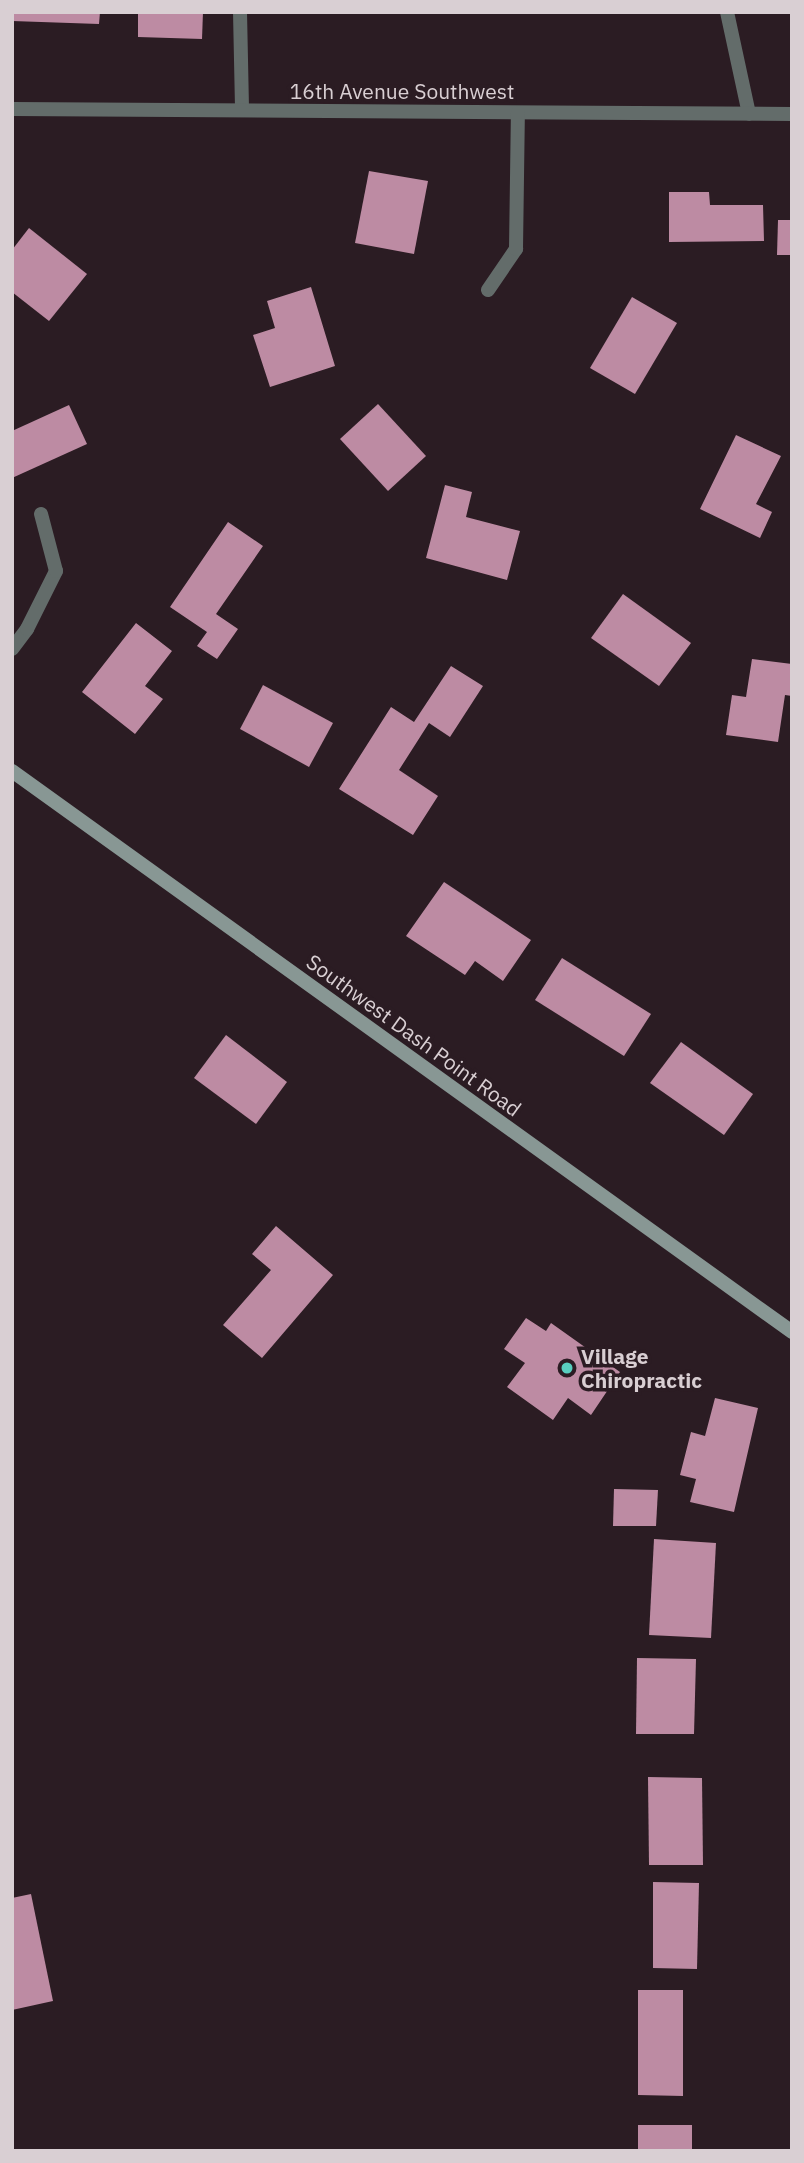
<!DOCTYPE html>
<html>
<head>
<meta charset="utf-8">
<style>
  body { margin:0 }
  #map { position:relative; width:804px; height:2163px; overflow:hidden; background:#2b1c23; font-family:"IBM Plex Sans",sans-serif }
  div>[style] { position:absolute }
  .building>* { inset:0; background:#bd8ba3 }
  .service>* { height:14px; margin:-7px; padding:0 7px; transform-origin:7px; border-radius:7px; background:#636c6a }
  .minor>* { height:14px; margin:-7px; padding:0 7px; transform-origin:7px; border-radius:7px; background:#636c6a }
  .secondary>* { height:14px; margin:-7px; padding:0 7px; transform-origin:7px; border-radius:7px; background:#889794 }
  .dots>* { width:19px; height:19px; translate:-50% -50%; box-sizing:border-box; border:4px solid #2b1c23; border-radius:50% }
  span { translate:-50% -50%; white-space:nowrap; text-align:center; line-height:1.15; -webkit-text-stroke:7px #2b1c23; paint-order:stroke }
  .street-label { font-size:21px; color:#d9cfd3 }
  .poi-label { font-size:21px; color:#d9cfd3; font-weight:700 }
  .left { translate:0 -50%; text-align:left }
  .frame { position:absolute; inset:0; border:14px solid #d9cfd3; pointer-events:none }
</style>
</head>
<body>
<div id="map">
  <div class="building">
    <div style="clip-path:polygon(12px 12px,100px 12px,99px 24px,12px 21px)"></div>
    <div style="clip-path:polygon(138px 12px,203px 12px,202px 39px,138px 37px)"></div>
    <div style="clip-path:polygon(369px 171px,428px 181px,414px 254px,355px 243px)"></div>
    <div style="clip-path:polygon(669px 192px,709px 192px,710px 205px,763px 205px,764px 241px,669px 242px)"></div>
    <div style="clip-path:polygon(778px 220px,792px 220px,792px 255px,777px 255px)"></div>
    <div style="clip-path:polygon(29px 228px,87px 274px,49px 321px,12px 292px,12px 250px)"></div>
    <div style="clip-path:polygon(311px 287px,335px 366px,270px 387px,253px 335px,275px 328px,267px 301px)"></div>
    <div style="clip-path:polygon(632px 297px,677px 323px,635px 394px,590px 368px)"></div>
    <div style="clip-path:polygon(378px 404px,426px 456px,388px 491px,340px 439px)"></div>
    <div style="clip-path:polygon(69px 405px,87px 444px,12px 478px,12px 431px)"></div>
    <div style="clip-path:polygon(736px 435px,781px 456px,756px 504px,772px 512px,760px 538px,700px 509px)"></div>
    <div style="clip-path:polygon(445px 485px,472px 492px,466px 517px,520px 531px,507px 580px,426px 558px)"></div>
    <div style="clip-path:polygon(228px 522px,263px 546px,216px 614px,238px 629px,217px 659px,197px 646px,207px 632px,170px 607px)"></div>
    <div style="clip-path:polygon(623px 594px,691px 643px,659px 686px,591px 638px)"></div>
    <div style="clip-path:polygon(136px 623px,172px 651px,145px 686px,163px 699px,135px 734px,82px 692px)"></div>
    <div style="clip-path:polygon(752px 659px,792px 664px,792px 696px,785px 695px,778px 742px,726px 735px,732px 695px,746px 697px)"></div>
    <div style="clip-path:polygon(451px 666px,483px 686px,450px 737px,429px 723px,399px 770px,438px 796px,413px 835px,339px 789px,391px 707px,414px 722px)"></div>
    <div style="clip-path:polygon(263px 685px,333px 723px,309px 767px,240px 729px)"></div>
    <div style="clip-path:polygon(444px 882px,531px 940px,503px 981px,475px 961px,465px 975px,406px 936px)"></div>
    <div style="clip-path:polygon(562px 958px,651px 1014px,624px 1056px,535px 1000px)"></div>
    <div style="clip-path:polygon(226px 1035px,287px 1082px,256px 1124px,194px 1078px)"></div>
    <div style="clip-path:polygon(681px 1042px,753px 1094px,724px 1135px,650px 1083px)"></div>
    <div style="clip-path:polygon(276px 1226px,333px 1275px,262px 1358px,223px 1325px,271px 1270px,252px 1254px)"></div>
    <div style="clip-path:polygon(526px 1318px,546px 1331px,551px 1323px,620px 1372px,591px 1415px,568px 1398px,553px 1420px,507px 1387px,525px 1363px,504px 1349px)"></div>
    <div style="clip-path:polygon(715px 1398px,758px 1408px,734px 1512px,690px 1502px,696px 1479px,680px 1475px,691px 1432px,705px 1436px)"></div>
    <div style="clip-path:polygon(614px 1489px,658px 1490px,656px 1526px,613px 1526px)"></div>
    <div style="clip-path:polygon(654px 1539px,716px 1543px,711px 1638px,649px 1635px)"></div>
    <div style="clip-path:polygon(637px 1658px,696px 1659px,694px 1734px,636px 1734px)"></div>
    <div style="clip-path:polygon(648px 1777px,702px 1778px,703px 1865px,649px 1865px)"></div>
    <div style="clip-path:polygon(653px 1882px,699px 1883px,697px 1969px,653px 1968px)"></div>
    <div style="clip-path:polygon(31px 1894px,53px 2001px,12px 2010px,12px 1898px)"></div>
    <div style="clip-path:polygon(638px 1990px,683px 1990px,683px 2096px,638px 2095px)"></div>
    <div style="clip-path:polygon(638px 2125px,692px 2125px,692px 2151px,638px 2151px)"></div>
  </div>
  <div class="service">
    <div style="left:12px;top:649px;width:25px;rotate:-53deg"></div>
    <div style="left:27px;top:629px;width:65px;rotate:-63.4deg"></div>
    <div style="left:56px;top:571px;width:59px;rotate:-104.7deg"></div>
  </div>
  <div class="minor">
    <div style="left:240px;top:12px;width:98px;rotate:88.8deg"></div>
    <div style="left:727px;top:12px;width:104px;rotate:77.8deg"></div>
    <div style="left:12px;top:109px;width:780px;rotate:0.37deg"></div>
    <div style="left:488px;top:290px;width:50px;rotate:-55.7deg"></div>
    <div style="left:516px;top:249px;width:136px;rotate:-89.2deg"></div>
  </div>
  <div class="secondary">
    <div style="left:12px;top:771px;width:961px;rotate:35.72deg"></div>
  </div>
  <div class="dots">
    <div style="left:567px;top:1368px;background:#59cebf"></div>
  </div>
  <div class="street-label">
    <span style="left:402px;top:91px">16th Avenue Southwest</span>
    <span style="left:414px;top:1035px;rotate:36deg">Southwest Dash Point Road</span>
  </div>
  <div class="poi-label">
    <span class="left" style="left:581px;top:1368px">Village<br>Chiropractic</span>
  </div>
  <div class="frame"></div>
</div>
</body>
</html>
